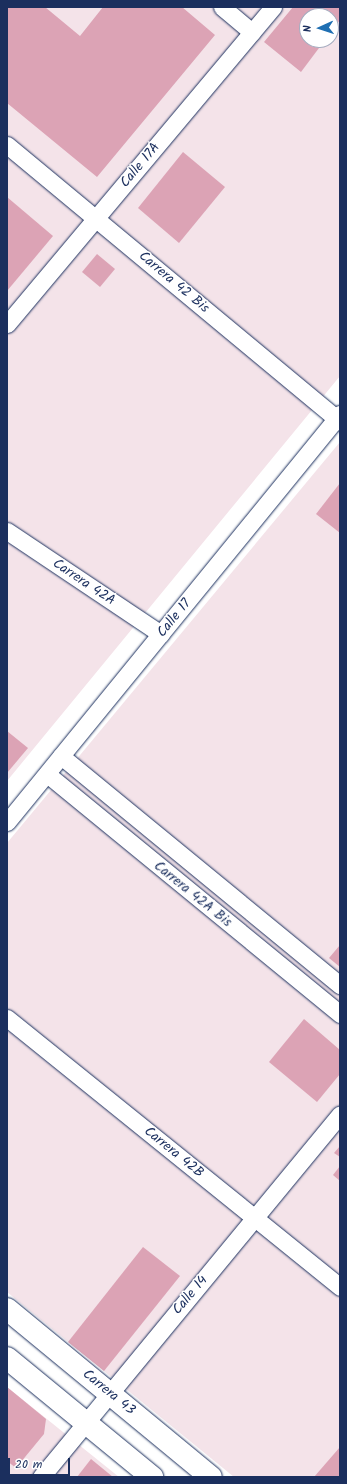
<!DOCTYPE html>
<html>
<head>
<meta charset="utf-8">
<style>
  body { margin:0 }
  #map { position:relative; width:347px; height:1484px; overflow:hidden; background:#fff; font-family:Kalam,sans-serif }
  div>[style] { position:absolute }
  .built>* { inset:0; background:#f4e3e9 }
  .building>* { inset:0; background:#dca3b5 }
  .roads { filter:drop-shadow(0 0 1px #1b2f5e) drop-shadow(0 0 1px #1b2f5e) }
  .minor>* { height:17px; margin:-8.5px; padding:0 8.5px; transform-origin:8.5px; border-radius:8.5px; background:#fff }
  .tertiary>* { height:22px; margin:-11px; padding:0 11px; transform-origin:11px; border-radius:11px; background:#fff }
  span { translate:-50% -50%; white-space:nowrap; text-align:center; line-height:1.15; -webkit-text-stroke:3px #fff; paint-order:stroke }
  .street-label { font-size:14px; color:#1b2f5e }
  .frame { position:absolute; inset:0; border:8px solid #1b2f5e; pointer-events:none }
  .north { position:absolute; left:299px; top:8px; width:40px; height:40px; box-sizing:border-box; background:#fff; border:1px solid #a4acbf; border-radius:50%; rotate:267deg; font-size:11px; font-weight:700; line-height:16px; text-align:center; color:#1b2f5e }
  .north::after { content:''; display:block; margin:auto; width:14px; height:18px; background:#1f6fb2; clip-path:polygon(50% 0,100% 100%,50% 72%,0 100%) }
  .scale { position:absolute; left:8px; top:1458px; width:62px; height:18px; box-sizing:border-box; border:2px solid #1b2f5e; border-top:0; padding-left:5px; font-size:12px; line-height:14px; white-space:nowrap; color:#1b2f5e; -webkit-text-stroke:3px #fff; paint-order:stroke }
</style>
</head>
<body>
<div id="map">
  <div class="built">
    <div style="clip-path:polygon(evenodd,7px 7px,340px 7px,340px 376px,7px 781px,7px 7px,307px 16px,331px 16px,331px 40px,307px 40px,307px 16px)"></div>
    <div style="clip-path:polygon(340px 442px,340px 1477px,234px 1477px,7px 1292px,7px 843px)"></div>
    <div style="clip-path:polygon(7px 1387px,119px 1477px,7px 1477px)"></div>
  </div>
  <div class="building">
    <div style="clip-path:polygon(7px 7px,45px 7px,80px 36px,103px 7px,182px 7px,215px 35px,97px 177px,7px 103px)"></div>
    <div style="clip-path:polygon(293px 7px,340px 7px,340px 20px,331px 32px,331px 16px,307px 16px,307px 40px,325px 40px,301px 72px,264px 42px)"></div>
    <div style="clip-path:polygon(183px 152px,225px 187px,179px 243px,138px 208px)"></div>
    <div style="clip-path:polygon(7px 197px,53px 236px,7px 291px)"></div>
    <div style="clip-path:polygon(97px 254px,115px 269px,100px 287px,82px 272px)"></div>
    <div style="clip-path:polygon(340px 483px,340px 533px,316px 514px)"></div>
    <div style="clip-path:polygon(7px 731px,28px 748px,7px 773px)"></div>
    <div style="clip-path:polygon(340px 945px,340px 967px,329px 958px)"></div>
    <div style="clip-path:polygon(304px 1019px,340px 1050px,340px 1074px,317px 1102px,269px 1062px)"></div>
    <div style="clip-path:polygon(340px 1146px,340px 1157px,334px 1153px)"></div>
    <div style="clip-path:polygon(340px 1166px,340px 1181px,333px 1175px)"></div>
    <div style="clip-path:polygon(143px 1247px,180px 1276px,104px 1371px,68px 1342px)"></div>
    <div style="clip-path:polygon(7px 1387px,46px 1419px,44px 1434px,16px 1468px,7px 1461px)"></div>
    <div style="clip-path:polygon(340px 1447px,340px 1477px,314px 1477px)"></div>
    <div style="clip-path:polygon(91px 1459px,113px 1477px,77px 1477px)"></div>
  </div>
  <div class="roads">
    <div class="minor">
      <div style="left:222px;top:7px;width:39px;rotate:40deg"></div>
      <div style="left:7px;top:145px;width:433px;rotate:39.7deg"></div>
      <div style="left:7px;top:324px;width:414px;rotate:-50deg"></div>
      <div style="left:7px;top:531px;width:185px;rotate:33.8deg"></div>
      <div style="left:61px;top:756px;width:361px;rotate:39.4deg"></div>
      <div style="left:47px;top:774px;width:379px;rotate:39.3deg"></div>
      <div style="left:7px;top:822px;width:527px;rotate:-50.78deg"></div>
      <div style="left:7px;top:1018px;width:428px;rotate:38.9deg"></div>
      <div style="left:41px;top:1477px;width:470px;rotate:-50.5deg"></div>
    </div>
    <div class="tertiary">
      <div style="left:7px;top:1309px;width:264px;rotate:39.5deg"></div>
      <div style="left:7px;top:1358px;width:188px;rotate:39.4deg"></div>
    </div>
  </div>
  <div class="street-label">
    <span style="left:140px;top:165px;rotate:-50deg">Calle 17A</span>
    <span style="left:174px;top:282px;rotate:40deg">Carrera 42 Bis</span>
    <span style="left:84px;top:582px;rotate:34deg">Carrera 42A</span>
    <span style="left:174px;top:618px;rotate:-51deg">Calle 17</span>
    <span style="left:193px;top:894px;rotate:39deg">Carrera 42A Bis</span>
    <span style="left:174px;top:1152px;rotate:39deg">Carrera 42B</span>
    <span style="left:190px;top:1295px;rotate:-50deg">Calle 14</span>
    <span style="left:109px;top:1392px;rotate:39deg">Carrera 43</span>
  </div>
  <div class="frame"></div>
  <div class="north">N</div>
  <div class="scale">20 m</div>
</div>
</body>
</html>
